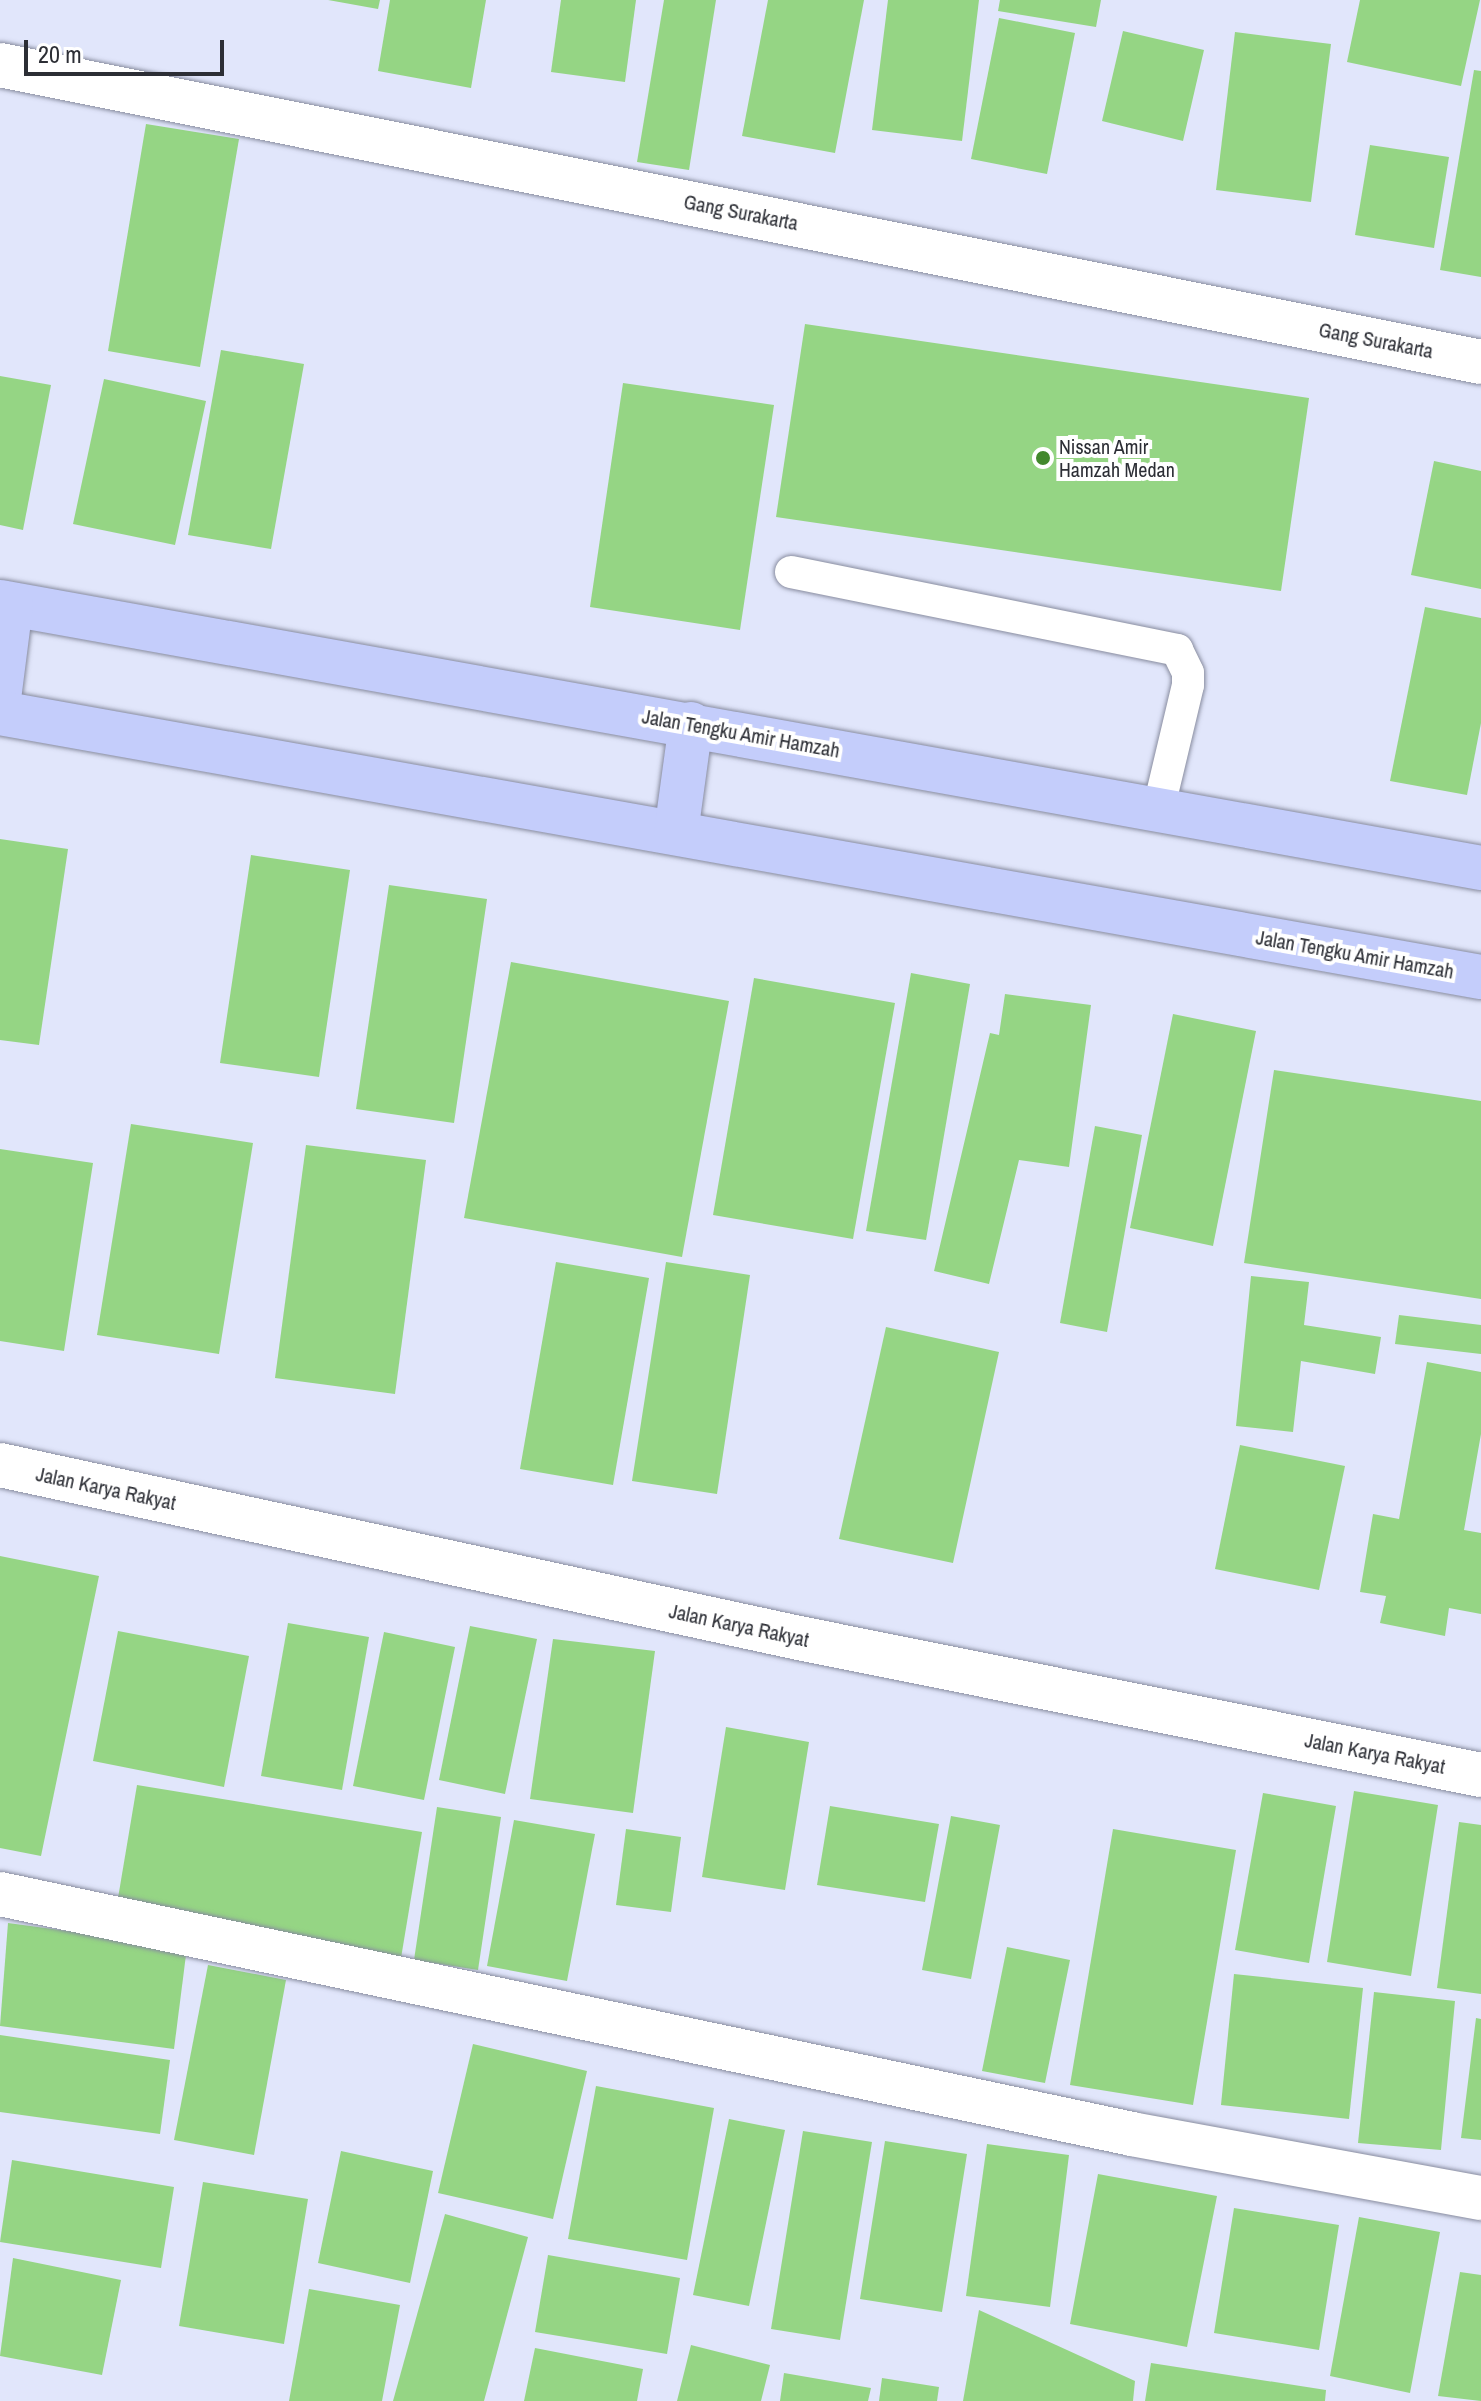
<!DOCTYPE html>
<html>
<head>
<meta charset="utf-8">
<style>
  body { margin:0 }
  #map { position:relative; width:1481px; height:2401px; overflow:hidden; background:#e1e6fb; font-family:"Archivo Narrow",sans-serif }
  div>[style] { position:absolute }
  .building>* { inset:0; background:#95d584 }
  .roads { filter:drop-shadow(0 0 2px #888c9f) drop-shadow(0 0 2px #888c9f) }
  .lane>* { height:32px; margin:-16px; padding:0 16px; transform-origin:16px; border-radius:16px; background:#fff }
  .street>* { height:44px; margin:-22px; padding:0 22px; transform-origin:22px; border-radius:22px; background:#fff }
  .primary>* { height:44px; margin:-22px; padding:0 22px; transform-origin:22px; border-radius:22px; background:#c4cdfb }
  .dots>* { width:22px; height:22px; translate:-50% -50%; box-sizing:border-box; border:4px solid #fff; border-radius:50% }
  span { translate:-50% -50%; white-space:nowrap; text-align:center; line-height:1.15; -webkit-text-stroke:8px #fff; paint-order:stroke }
  .street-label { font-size:20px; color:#2c2e35 }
  .poi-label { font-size:20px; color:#2c2e35 }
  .left { translate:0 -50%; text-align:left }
  .scale { position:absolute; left:24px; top:40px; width:200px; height:36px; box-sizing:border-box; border:4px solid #2c2e35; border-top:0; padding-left:10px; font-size:24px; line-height:28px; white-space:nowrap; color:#2c2e35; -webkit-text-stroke:6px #fff; paint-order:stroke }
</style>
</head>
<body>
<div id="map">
  <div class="building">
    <div style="clip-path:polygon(328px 0,380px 0,378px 9px)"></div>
    <div style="clip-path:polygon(390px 0,486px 0,471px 88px,378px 71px)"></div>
    <div style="clip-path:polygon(561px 0,636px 0,625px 82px,551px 72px)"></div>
    <div style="clip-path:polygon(664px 0,716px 0,689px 170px,637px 162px)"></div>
    <div style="clip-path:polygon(768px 0,864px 0,835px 153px,742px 136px)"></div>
    <div style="clip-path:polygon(888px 0,979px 0,962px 141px,872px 130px)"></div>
    <div style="clip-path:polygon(1000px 0,1101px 0,1096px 27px,998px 11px)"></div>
    <div style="clip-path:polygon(1360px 0,1480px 0,1461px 86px,1347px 62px)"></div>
    <div style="clip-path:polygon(999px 18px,1075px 33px,1047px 174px,971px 159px)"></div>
    <div style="clip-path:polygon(1123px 31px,1204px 50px,1183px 141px,1102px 121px)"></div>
    <div style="clip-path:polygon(1235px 32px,1331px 44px,1311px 202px,1216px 190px)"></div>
    <div style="clip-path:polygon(1474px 70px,1481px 71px,1481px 277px,1440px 270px)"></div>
    <div style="clip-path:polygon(146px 124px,239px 139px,200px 367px,108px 351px)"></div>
    <div style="clip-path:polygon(1370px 145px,1449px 157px,1434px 248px,1355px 235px)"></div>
    <div style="clip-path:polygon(805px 324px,1309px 398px,1281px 591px,776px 517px)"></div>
    <div style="clip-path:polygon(221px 350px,304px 364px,271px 549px,188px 535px)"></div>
    <div style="clip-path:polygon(0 376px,51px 385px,23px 530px,0 525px)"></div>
    <div style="clip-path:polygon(104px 379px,206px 401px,175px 545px,73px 524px)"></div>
    <div style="clip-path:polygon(623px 383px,774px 405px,740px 630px,590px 607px)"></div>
    <div style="clip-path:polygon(1434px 461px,1481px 471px,1481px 589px,1411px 575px)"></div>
    <div style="clip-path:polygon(1425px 607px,1481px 618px,1481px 723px,1467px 795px,1390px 781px)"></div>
    <div style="clip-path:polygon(0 839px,68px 849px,39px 1045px,0 1040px)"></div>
    <div style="clip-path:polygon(251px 855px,350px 870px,319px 1077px,220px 1063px)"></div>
    <div style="clip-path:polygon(389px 885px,487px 899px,454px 1123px,356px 1109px)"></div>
    <div style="clip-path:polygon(511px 962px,729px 1001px,682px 1257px,464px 1218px)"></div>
    <div style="clip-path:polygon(911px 973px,970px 984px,926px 1240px,866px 1231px)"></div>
    <div style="clip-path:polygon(754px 978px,895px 1003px,853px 1239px,713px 1215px)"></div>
    <div style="clip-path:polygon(1005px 994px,1091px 1005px,1069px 1167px,1019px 1160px,989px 1284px,934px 1271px,990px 1033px,999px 1035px)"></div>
    <div style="clip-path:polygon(1173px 1014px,1256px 1031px,1213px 1246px,1130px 1228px)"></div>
    <div style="clip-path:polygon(1274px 1070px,1481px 1101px,1481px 1299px,1244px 1263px)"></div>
    <div style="clip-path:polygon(131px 1124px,253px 1143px,219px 1354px,97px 1335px)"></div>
    <div style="clip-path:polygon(1095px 1126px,1142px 1135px,1107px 1332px,1060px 1323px)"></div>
    <div style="clip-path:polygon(306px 1145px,426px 1160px,395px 1394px,275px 1378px)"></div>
    <div style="clip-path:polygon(0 1149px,93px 1163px,64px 1351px,0 1341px)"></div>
    <div style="clip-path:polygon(556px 1262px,649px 1278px,613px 1485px,520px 1469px)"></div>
    <div style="clip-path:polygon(666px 1262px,750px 1275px,717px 1494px,632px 1481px)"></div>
    <div style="clip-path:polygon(1251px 1276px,1309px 1282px,1304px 1325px,1381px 1337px,1375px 1374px,1301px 1361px,1293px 1432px,1236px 1426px)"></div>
    <div style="clip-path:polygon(1399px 1315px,1481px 1325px,1481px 1354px,1395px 1344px)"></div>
    <div style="clip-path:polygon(886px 1327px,999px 1352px,953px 1563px,839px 1539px)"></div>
    <div style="clip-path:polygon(1427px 1362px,1481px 1372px,1481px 1434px,1464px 1530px,1481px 1533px,1481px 1614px,1449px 1608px,1445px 1636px,1380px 1623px,1386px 1596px,1360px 1592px,1373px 1514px,1399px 1519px)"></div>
    <div style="clip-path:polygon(1240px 1445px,1345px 1466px,1319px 1590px,1215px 1569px)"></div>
    <div style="clip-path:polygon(0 1556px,99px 1576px,41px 1856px,0 1848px)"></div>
    <div style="clip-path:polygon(288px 1623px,369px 1637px,342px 1790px,261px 1776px)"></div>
    <div style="clip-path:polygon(470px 1626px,537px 1639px,505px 1794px,439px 1780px)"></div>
    <div style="clip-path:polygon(118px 1631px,249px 1656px,224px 1787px,93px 1761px)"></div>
    <div style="clip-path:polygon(384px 1632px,455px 1647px,424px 1800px,353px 1786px)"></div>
    <div style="clip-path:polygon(553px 1639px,655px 1651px,633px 1813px,530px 1799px)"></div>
    <div style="clip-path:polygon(726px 1727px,809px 1742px,785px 1890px,702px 1877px)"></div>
    <div style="clip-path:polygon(137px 1785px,422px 1832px,401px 1958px,116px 1910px)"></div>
    <div style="clip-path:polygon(1354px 1791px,1438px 1805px,1411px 1976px,1327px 1962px)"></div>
    <div style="clip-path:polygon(1263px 1793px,1336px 1806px,1309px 1963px,1235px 1950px)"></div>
    <div style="clip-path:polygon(830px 1806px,939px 1824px,925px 1902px,817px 1885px)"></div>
    <div style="clip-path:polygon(437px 1807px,501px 1817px,478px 1970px,414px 1960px)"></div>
    <div style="clip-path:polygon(951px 1816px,1000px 1825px,971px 1979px,922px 1970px)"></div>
    <div style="clip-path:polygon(514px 1820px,595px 1834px,567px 1981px,487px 1966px)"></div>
    <div style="clip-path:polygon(1459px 1822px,1481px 1825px,1481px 1994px,1437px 1988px)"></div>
    <div style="clip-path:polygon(626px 1829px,681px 1837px,671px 1912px,616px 1905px)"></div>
    <div style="clip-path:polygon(1113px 1829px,1236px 1850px,1193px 2105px,1070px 2085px)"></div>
    <div style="clip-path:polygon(8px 1923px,187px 1947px,174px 2049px,0 2026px)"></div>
    <div style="clip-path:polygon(1007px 1947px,1070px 1960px,1045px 2083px,982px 2071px)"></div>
    <div style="clip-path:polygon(208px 1965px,286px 1980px,254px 2155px,174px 2140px)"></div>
    <div style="clip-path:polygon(1234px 1974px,1363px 1988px,1349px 2119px,1221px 2105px)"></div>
    <div style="clip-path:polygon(1374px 1992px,1455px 2001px,1441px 2150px,1358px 2143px)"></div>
    <div style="clip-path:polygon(1476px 2018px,1481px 2019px,1481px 2140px,1461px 2138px)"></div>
    <div style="clip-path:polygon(0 2035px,170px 2060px,160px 2134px,0 2112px)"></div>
    <div style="clip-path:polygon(473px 2044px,587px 2071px,553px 2219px,438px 2193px)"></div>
    <div style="clip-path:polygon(596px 2086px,714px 2108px,687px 2260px,568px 2239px)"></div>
    <div style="clip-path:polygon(729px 2119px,785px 2130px,749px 2306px,693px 2295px)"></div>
    <div style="clip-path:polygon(803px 2131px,872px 2142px,840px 2340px,771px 2329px)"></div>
    <div style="clip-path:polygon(885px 2141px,967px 2154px,942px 2312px,860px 2299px)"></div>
    <div style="clip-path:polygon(987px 2144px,1069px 2155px,1050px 2307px,966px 2296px)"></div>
    <div style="clip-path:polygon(341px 2151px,433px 2171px,410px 2283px,318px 2263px)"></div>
    <div style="clip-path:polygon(12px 2160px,174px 2187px,161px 2268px,0 2242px)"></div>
    <div style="clip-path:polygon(1098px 2174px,1217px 2196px,1187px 2347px,1070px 2324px)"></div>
    <div style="clip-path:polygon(203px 2182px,308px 2199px,284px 2344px,179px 2326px)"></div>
    <div style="clip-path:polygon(1234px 2208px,1339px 2225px,1319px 2350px,1214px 2333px)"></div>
    <div style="clip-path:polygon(445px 2214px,528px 2237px,484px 2401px,393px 2401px)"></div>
    <div style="clip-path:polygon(1359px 2217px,1440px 2232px,1410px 2393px,1330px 2376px)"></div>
    <div style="clip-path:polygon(548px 2255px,680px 2278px,667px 2354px,535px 2332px)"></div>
    <div style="clip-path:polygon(13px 2258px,121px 2280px,102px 2375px,0 2356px)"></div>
    <div style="clip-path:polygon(1460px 2272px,1481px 2275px,1481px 2401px,1438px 2396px)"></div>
    <div style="clip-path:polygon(309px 2289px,400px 2305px,382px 2401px,289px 2401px)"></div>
    <div style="clip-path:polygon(979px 2310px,1135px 2381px,1133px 2401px,963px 2401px)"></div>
    <div style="clip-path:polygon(691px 2345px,770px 2365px,761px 2401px,677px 2401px)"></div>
    <div style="clip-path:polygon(535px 2348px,643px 2369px,637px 2401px,524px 2401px)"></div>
    <div style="clip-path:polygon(1151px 2363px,1326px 2390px,1325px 2401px,1145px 2401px)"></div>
    <div style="clip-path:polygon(784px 2373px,871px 2388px,868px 2401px,780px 2401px)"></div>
    <div style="clip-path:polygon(882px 2378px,939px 2387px,937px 2401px,879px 2401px)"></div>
  </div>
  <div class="roads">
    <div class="lane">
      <div style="left:791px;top:572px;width:394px;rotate:11.4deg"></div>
      <div style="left:1177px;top:650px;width:25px;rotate:64deg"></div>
      <div style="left:1188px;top:673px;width:12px;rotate:90deg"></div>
      <div style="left:1188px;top:685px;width:125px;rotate:103.4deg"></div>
    </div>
    <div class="street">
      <div style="left:0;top:65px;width:1510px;rotate:11.34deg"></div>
      <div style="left:0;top:1465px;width:818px;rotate:12.22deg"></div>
      <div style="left:799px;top:1638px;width:696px;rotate:11.36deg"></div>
      <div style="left:0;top:1894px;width:1157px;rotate:11.97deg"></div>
      <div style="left:1132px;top:2134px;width:355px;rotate:10.4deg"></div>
    </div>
    <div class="primary">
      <div style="left:0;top:602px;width:1505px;rotate:10.18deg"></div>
      <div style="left:0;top:691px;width:87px;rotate:-82.7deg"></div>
      <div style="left:0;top:713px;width:1504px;rotate:10.11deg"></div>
      <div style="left:676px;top:833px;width:110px;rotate:-82.2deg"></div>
    </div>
  </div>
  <div class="dots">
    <div style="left:1043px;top:458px;background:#42882d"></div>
  </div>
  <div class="street-label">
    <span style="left:741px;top:212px;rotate:11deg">Gang Surakarta</span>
    <span style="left:1376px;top:340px;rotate:11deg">Gang Surakarta</span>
    <span style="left:741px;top:733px;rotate:10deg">Jalan Tengku Amir Hamzah</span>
    <span style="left:1355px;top:954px;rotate:10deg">Jalan Tengku Amir Hamzah</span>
    <span style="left:106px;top:1488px;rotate:12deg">Jalan Karya Rakyat</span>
    <span style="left:739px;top:1625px;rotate:12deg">Jalan Karya Rakyat</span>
    <span style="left:1375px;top:1753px;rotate:11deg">Jalan Karya Rakyat</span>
  </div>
  <div class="poi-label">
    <span class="left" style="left:1059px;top:458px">Nissan Amir<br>Hamzah Medan</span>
  </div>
  <div class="scale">20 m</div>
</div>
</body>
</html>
